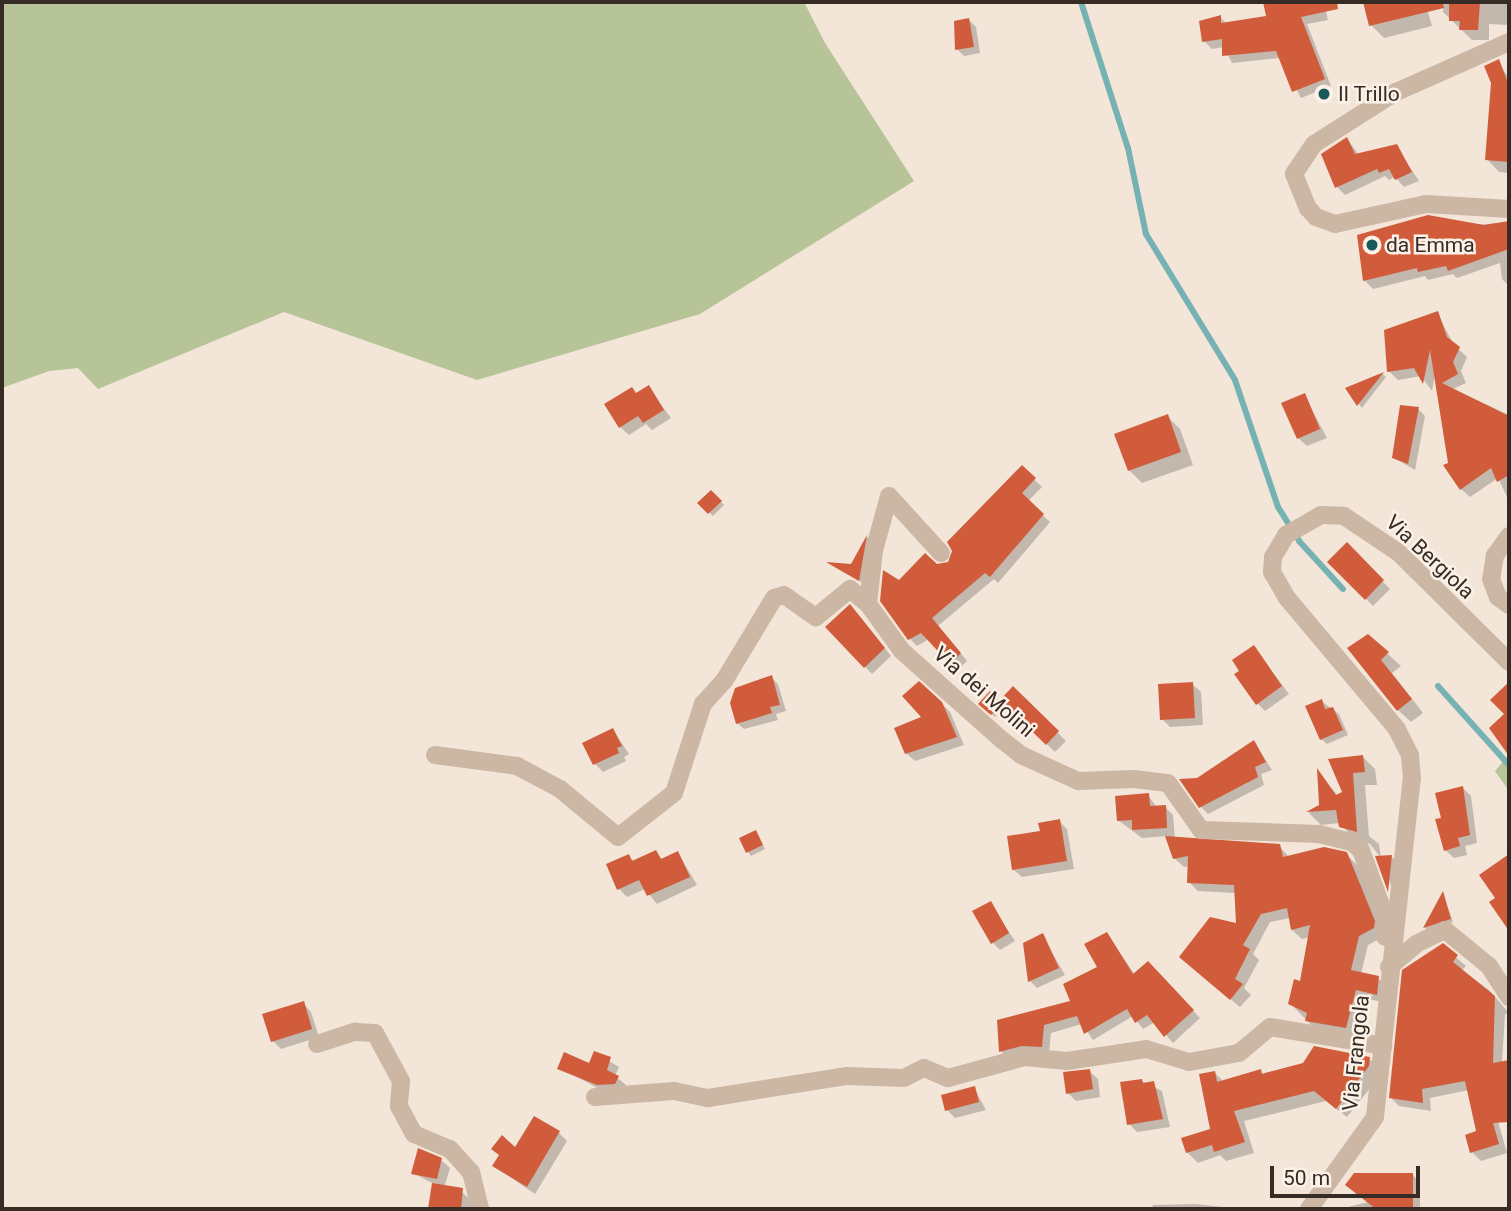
<!DOCTYPE html>
<html>
<head>
<meta charset="utf-8">
<style>
  body { margin:0 }
  #map { position:relative; width:1511px; height:1211px; overflow:hidden; background:#f3e6d9; font-family:Roboto,sans-serif }
  div>[style] { position:absolute }
  .green>* { inset:0; background:#b6c498 }
  .shadow>* { inset:0; background:#0003 }
  .stream>* { height:6px; margin:-3px; padding:0 3px; transform-origin:3px; border-radius:3px; background:#76b1b3 }
  .building>* { inset:0; background:#d05c3b }
  .minor>* { height:18px; margin:-9px; padding:0 9px; transform-origin:9px; border-radius:9px; background:#ccb6a4 }
  .dots>* { width:19px; height:19px; translate:-50% -50%; box-sizing:border-box; border:4px solid #fbf1e6; border-radius:50% }
  span { translate:-50% -50%; white-space:nowrap; text-align:center; line-height:1.15; -webkit-text-stroke:5px #fbf1e6; paint-order:stroke }
  .poi-label { font-size:21px; color:#372b26 }
  .left { translate:0 -50%; text-align:left }
  .street-label { font-size:21px; color:#372b26 }
  .frame { position:absolute; inset:0; border:4px solid #372b26; pointer-events:none }
  .scale { position:absolute; left:1270px; top:1166px; width:150px; height:32px; box-sizing:border-box; border:4px solid #372b26; border-top:0; padding-left:9px; font-size:21px; line-height:24px; white-space:nowrap; color:#372b26; -webkit-text-stroke:5px #fbf1e6; paint-order:stroke }
</style>
</head>
<body>
<div id="map">
  <div class="green">
    <div style="clip-path:polygon(2px 2px,804px 2px,825px 43px,914px 181px,700px 314px,477px 380px,284px 312px,98px 389px,78px 368px,49px 371px,2px 388px)"></div>
    <div style="clip-path:polygon(1509px 755px,1509px 791px,1495px 771px)"></div>
  </div>
  <div class="shadow">
    <div style="clip-path:polygon(1264px 2px,1324px 3px,1328px 20px,1307px 24px,1331px 86px,1301px 98px,1280px 58px,1232px 63px,1224px 47px,1212px 49px,1204px 41px,1220px 17px,1227px 24px,1268px 18px)"></div>
    <div style="clip-path:polygon(1365px 2px,1425px 2px,1432px 26px,1384px 38px,1371px 25px)"></div>
    <div style="clip-path:polygon(1444px 2px,1509px 2px,1509px 25px,1489px 24px,1489px 40px,1472px 40px,1443px 12px)"></div>
    <div style="clip-path:polygon(969px 20px,976px 27px,980px 53px,964px 56px,957px 49px)"></div>
    <div style="clip-path:polygon(1498px 62px,1509px 78px,1509px 130px,1498px 132px)"></div>
    <div style="clip-path:polygon(1487px 135px,1509px 136px,1509px 173px,1499px 172px,1487px 159px)"></div>
    <div style="clip-path:polygon(1347px 139px,1359px 155px,1396px 146px,1419px 181px,1404px 187px,1395px 177px,1389px 180px,1385px 176px,1345px 195px,1337px 187px)"></div>
    <div style="clip-path:polygon(1509px 222px,1509px 286px,1502px 279px,1500px 263px,1457px 278px,1453px 274px,1428px 280px,1425px 276px,1373px 289px,1365px 281px,1359px 236px)"></div>
    <div style="clip-path:polygon(1437px 313px,1454px 345px,1467px 357px,1461px 371px,1466px 383px,1453px 389px,1509px 415px,1509px 501px,1498px 478px,1470px 497px,1461px 489px,1450px 464px,1435px 374px,1432px 391px,1421px 376px,1398px 380px,1389px 371px)"></div>
    <div style="clip-path:polygon(1383px 374px,1386px 377px,1362px 408px,1347px 389px)"></div>
    <div style="clip-path:polygon(648px 387px,671px 418px,652px 430px,646px 424px,629px 435px,620px 427px,637px 394px)"></div>
    <div style="clip-path:polygon(1304px 395px,1327px 438px,1307px 446px,1298px 438px)"></div>
    <div style="clip-path:polygon(1418px 409px,1425px 416px,1415px 470px,1394px 458px)"></div>
    <div style="clip-path:polygon(1167px 416px,1180px 429px,1193px 465px,1142px 483px,1129px 470px)"></div>
    <div style="clip-path:polygon(1022px 468px,1042px 487px,1028px 501px,1050px 522px,998px 583px,994px 579px,938px 626px,967px 661px,958px 670px,929px 639px,917px 646px,909px 638px,899px 582px,949px 563px)"></div>
    <div style="clip-path:polygon(711px 492px,724px 505px,713px 516px,700px 503px)"></div>
    <div style="clip-path:polygon(867px 537px,870px 540px,863px 583px,831px 565px,852px 566px)"></div>
    <div style="clip-path:polygon(1347px 545px,1390px 589px,1373px 606px,1330px 562px)"></div>
    <div style="clip-path:polygon(857px 613px,891px 656px,872px 674px,827px 627px)"></div>
    <div style="clip-path:polygon(1368px 636px,1401px 666px,1392px 673px,1423px 713px,1411px 722px,1398px 710px)"></div>
    <div style="clip-path:polygon(1254px 647px,1289px 694px,1265px 711px,1257px 703px)"></div>
    <div style="clip-path:polygon(771px 677px,778px 684px,786px 711px,776px 714px,778px 720px,744px 729px,737px 723px)"></div>
    <div style="clip-path:polygon(1192px 684px,1201px 692px,1203px 725px,1170px 727px,1162px 719px)"></div>
    <div style="clip-path:polygon(1013px 688px,1066px 741px,1055px 752px,1002px 700px)"></div>
    <div style="clip-path:polygon(990px 694px,1004px 709px,995px 717px,981px 704px)"></div>
    <div style="clip-path:polygon(1321px 701px,1339px 714px,1348px 735px,1327px 744px,1321px 739px)"></div>
    <div style="clip-path:polygon(941px 703px,950px 712px,964px 745px,915px 761px,906px 753px,924px 717px)"></div>
    <div style="clip-path:polygon(613px 730px,629px 754px,624px 757px,626px 761px,603px 772px,595px 764px)"></div>
    <div style="clip-path:polygon(1254px 742px,1272px 770px,1261px 774px,1264px 785px,1208px 814px,1201px 807px,1198px 779px)"></div>
    <div style="clip-path:polygon(1363px 757px,1375px 769px,1377px 785px,1365px 785px,1369px 836px,1379px 844px,1381px 858px,1392px 857px,1398px 864px,1395px 896px,1381px 858px,1370px 844px,1354px 839px,1340px 823px,1321px 825px,1309px 813px,1321px 806px,1319px 773px,1338px 796px,1344px 793px,1331px 761px)"></div>
    <div style="clip-path:polygon(1463px 788px,1471px 796px,1477px 843px,1465px 846px,1467px 855px,1454px 858px,1445px 850px,1443px 819px)"></div>
    <div style="clip-path:polygon(1148px 795px,1157px 808px,1165px 807px,1173px 815px,1175px 839px,1279px 846px,1289px 857px,1324px 849px,1350px 858px,1360px 868px,1383px 937px,1368px 945px,1361px 974px,1378px 978px,1387px 987px,1386px 1003px,1365px 998px,1355px 1037px,1316px 1030px,1290px 1003px,1301px 983px,1310px 937px,1302px 939px,1292px 930px,1290px 918px,1270px 922px,1253px 954px,1259px 960px,1244px 988px,1251px 995px,1240px 1007px,1181px 957px,1237px 925px,1236px 893px,1198px 891px,1189px 882px,1190px 866px,1184px 867px,1174px 858px,1167px 836px,1142px 838px,1118px 820px)"></div>
    <div style="clip-path:polygon(1059px 821px,1067px 829px,1074px 869px,1022px 877px,1013px 869px,1042px 832px)"></div>
    <div style="clip-path:polygon(756px 832px,765px 849px,751px 856px,748px 852px)"></div>
    <div style="clip-path:polygon(656px 853px,663px 860px,678px 853px,697px 885px,657px 904px,645px 889px,627px 897px,619px 889px,628px 856px,635px 862px)"></div>
    <div style="clip-path:polygon(1443px 894px,1453px 922px,1428px 931px,1425px 928px)"></div>
    <div style="clip-path:polygon(990px 903px,1015px 941px,1000px 950px,993px 943px)"></div>
    <div style="clip-path:polygon(1107px 934px,1135px 975px,1148px 963px,1200px 1018px,1173px 1043px,1155px 1022px,1143px 1029px,1133px 1016px,1093px 1040px,1082px 1024px,1051px 1033px,1049px 1054px,1008px 1059px,1001px 1051px,1073px 1002px,1100px 968px)"></div>
    <div style="clip-path:polygon(1042px 935px,1065px 975px,1037px 988px,1030px 981px,1025px 944px)"></div>
    <div style="clip-path:polygon(1443px 946px,1466px 966px,1462px 970px,1489px 990px,1509px 1013px,1505px 1014px,1502px 1063px,1509px 1062px,1509px 1114px,1497px 1118px,1507px 1153px,1481px 1161px,1472px 1152px,1478px 1132px,1469px 1090px,1430px 1098px,1431px 1111px,1399px 1106px,1390px 1097px)"></div>
    <div style="clip-path:polygon(303px 1003px,311px 1012px,319px 1037px,281px 1049px,273px 1041px)"></div>
    <div style="clip-path:polygon(595px 1053px,619px 1067px,615px 1076px,626px 1085px,624px 1092px,607px 1093px,560px 1068px,591px 1065px)"></div>
    <div style="clip-path:polygon(1369px 1059px,1380px 1069px,1379px 1077px,1347px 1117px,1326px 1101px,1244px 1121px,1254px 1153px,1226px 1161px,1220px 1155px,1198px 1163px,1187px 1152px,1212px 1130px,1215px 1073px,1224px 1082px,1304px 1064px)"></div>
    <div style="clip-path:polygon(1089px 1071px,1098px 1079px,1100px 1097px,1076px 1101px,1068px 1093px)"></div>
    <div style="clip-path:polygon(1141px 1081px,1162px 1091px,1170px 1127px,1137px 1132px,1129px 1124px)"></div>
    <div style="clip-path:polygon(974px 1088px,986px 1110px,955px 1118px,947px 1110px)"></div>
    <div style="clip-path:polygon(559px 1133px,567px 1141px,535px 1194px,494px 1166px,515px 1149px)"></div>
    <div style="clip-path:polygon(441px 1160px,450px 1168px,444px 1188px,463px 1193px,471px 1201px,470px 1209px,429px 1209px,434px 1184px,413px 1173px)"></div>
    <div style="clip-path:polygon(1413px 1175px,1420px 1183px,1420px 1209px,1340px 1209px,1368px 1202px)"></div>
    <div style="clip-path:polygon(1196px 1204px,1242px 1209px,1152px 1209px,1153px 1205px)"></div>
  </div>
  <div class="stream">
    <div style="left:1081px;top:2px;width:153px;rotate:72.2deg"></div>
    <div style="left:1128px;top:148px;width:88px;rotate:78.2deg"></div>
    <div style="left:1146px;top:234px;width:171px;rotate:58.6deg"></div>
    <div style="left:1235px;top:380px;width:134px;rotate:71.3deg"></div>
    <div style="left:1278px;top:507px;width:40px;rotate:58deg"></div>
    <div style="left:1299px;top:541px;width:65px;rotate:47.5deg"></div>
    <div style="left:1438px;top:686px;width:106px;rotate:48.1deg"></div>
  </div>
  <div class="building">
    <div style="clip-path:polygon(1263px 2px,1337px 2px,1338px 9px,1301px 17px,1325px 79px,1292px 92px,1276px 51px,1222px 56px,1222px 39px,1202px 42px,1199px 21px,1221px 15px,1221px 23px,1266px 16px)"></div>
    <div style="clip-path:polygon(1363px 2px,1443px 2px,1444px 8px,1369px 26px)"></div>
    <div style="clip-path:polygon(1449px 2px,1480px 2px,1478px 30px,1459px 30px,1460px 21px,1449px 21px)"></div>
    <div style="clip-path:polygon(969px 18px,974px 47px,955px 50px,954px 21px)"></div>
    <div style="clip-path:polygon(1499px 59px,1509px 86px,1509px 162px,1485px 160px,1491px 83px,1484px 66px)"></div>
    <div style="clip-path:polygon(1347px 137px,1355px 154px,1397px 144px,1412px 172px,1395px 180px,1389px 169px,1379px 173px,1377px 169px,1335px 188px,1321px 154px)"></div>
    <div style="clip-path:polygon(1428px 215px,1484px 225px,1509px 221px,1509px 249px,1448px 271px,1446px 266px,1418px 272px,1417px 268px,1363px 281px,1357px 235px)"></div>
    <div style="clip-path:polygon(1438px 311px,1447px 337px,1460px 347px,1453px 362px,1458px 374px,1442px 383px,1509px 416px,1509px 475px,1497px 482px,1491px 468px,1460px 490px,1443px 465px,1448px 463px,1430px 350px,1423px 384px,1414px 368px,1387px 372px,1384px 330px)"></div>
    <div style="clip-path:polygon(1384px 372px,1357px 406px,1345px 388px)"></div>
    <div style="clip-path:polygon(649px 385px,664px 410px,643px 423px,638px 416px,619px 428px,604px 404px,632px 387px,636px 393px)"></div>
    <div style="clip-path:polygon(1305px 393px,1320px 429px,1297px 439px,1281px 403px)"></div>
    <div style="clip-path:polygon(1400px 405px,1419px 407px,1408px 464px,1392px 458px)"></div>
    <div style="clip-path:polygon(1168px 414px,1181px 452px,1128px 471px,1114px 434px)"></div>
    <div style="clip-path:polygon(1022px 465px,1036px 478px,1022px 493px,1044px 514px,990px 577px,985px 573px,932px 618px,961px 653px,950px 664px,921px 633px,908px 640px,880px 601px,883px 570px,899px 580px,925px 553px,937px 564px,948px 562px,952px 551px,947px 542px)"></div>
    <div style="clip-path:polygon(711px 490px,722px 501px,708px 514px,697px 503px)"></div>
    <div style="clip-path:polygon(867px 535px,859px 581px,826px 562px,851px 564px)"></div>
    <div style="clip-path:polygon(1347px 542px,1384px 580px,1365px 600px,1327px 562px)"></div>
    <div style="clip-path:polygon(850px 604px,885px 648px,864px 668px,825px 627px)"></div>
    <div style="clip-path:polygon(1368px 634px,1389px 652px,1381px 660px,1412px 699px,1397px 711px,1347px 648px)"></div>
    <div style="clip-path:polygon(1254px 645px,1282px 686px,1256px 705px,1234px 674px,1239px 671px,1232px 660px)"></div>
    <div style="clip-path:polygon(772px 675px,780px 705px,770px 707px,772px 713px,736px 724px,730px 703px,735px 688px)"></div>
    <div style="clip-path:polygon(919px 681px,942px 702px,957px 737px,905px 754px,894px 728px,921px 717px,902px 696px)"></div>
    <div style="clip-path:polygon(1193px 682px,1195px 718px,1160px 720px,1158px 684px)"></div>
    <div style="clip-path:polygon(1509px 682px,1509px 756px,1489px 728px,1504px 714px,1490px 700px)"></div>
    <div style="clip-path:polygon(1013px 686px,1059px 731px,1046px 745px,1000px 700px)"></div>
    <div style="clip-path:polygon(990px 691px,1002px 704px,991px 715px,978px 704px)"></div>
    <div style="clip-path:polygon(1322px 699px,1325px 709px,1333px 707px,1343px 730px,1320px 740px,1305px 706px)"></div>
    <div style="clip-path:polygon(613px 728px,622px 746px,617px 748px,619px 753px,593px 765px,582px 743px)"></div>
    <div style="clip-path:polygon(1254px 740px,1266px 762px,1255px 767px,1258px 777px,1199px 808px,1179px 779px,1197px 778px)"></div>
    <div style="clip-path:polygon(1363px 755px,1365px 772px,1353px 773px,1357px 832px,1339px 827px,1336px 810px,1306px 812px,1319px 805px,1317px 768px,1336px 795px,1342px 792px,1328px 759px)"></div>
    <div style="clip-path:polygon(1463px 786px,1470px 835px,1458px 838px,1460px 846px,1444px 851px,1435px 819px,1441px 818px,1435px 793px)"></div>
    <div style="clip-path:polygon(1149px 793px,1150px 806px,1166px 805px,1167px 828px,1132px 830px,1132px 820px,1117px 821px,1115px 796px)"></div>
    <div style="clip-path:polygon(1060px 819px,1067px 861px,1012px 870px,1007px 836px,1040px 831px,1038px 823px)"></div>
    <div style="clip-path:polygon(756px 830px,763px 845px,746px 853px,739px 838px)"></div>
    <div style="clip-path:polygon(1165px 836px,1280px 844px,1283px 857px,1324px 847px,1347px 852px,1375px 921px,1374px 928px,1359px 936px,1351px 970px,1379px 976px,1377px 995px,1356px 990px,1346px 1028px,1305px 1021px,1307px 1013px,1288px 1004px,1294px 979px,1300px 981px,1310px 925px,1291px 930px,1287px 908px,1261px 914px,1243px 945px,1250px 949px,1235px 979px,1243px 984px,1230px 1000px,1179px 957px,1210px 917px,1236px 923px,1234px 885px,1187px 883px,1188px 856px,1173px 859px)"></div>
    <div style="clip-path:polygon(656px 850px,661px 859px,678px 851px,690px 877px,647px 896px,639px 880px,617px 890px,606px 864px,629px 854px,632px 861px)"></div>
    <div style="clip-path:polygon(1509px 854px,1509px 931px,1489px 902px,1495px 898px,1479px 875px)"></div>
    <div style="clip-path:polygon(1392px 855px,1388px 892px,1375px 856px)"></div>
    <div style="clip-path:polygon(1443px 891px,1451px 919px,1423px 928px,1429px 917px)"></div>
    <div style="clip-path:polygon(991px 901px,1009px 933px,991px 944px,972px 911px)"></div>
    <div style="clip-path:polygon(1107px 932px,1133px 974px,1148px 961px,1194px 1010px,1164px 1037px,1147px 1015px,1135px 1023px,1127px 1009px,1084px 1034px,1077px 1016px,1044px 1025px,1042px 1047px,1022px 1046px,999px 1052px,997px 1020px,1070px 1001px,1063px 984px,1097px 967px,1084px 944px)"></div>
    <div style="clip-path:polygon(1043px 933px,1059px 968px,1028px 982px,1023px 943px)"></div>
    <div style="clip-path:polygon(1443px 943px,1458px 955px,1453px 962px,1495px 996px,1493px 1063px,1509px 1060px,1509px 1122px,1493px 1123px,1499px 1144px,1470px 1153px,1465px 1135px,1476px 1131px,1465px 1081px,1422px 1089px,1423px 1103px,1389px 1098px,1402px 970px)"></div>
    <div style="clip-path:polygon(304px 1001px,312px 1029px,271px 1042px,262px 1014px)"></div>
    <div style="clip-path:polygon(1314px 1046px,1370px 1057px,1369px 1066px,1336px 1109px,1314px 1091px,1234px 1111px,1245px 1142px,1214px 1152px,1212px 1145px,1186px 1153px,1181px 1138px,1210px 1129px,1199px 1074px,1215px 1071px,1217px 1082px,1261px 1069px,1262px 1074px,1303px 1063px)"></div>
    <div style="clip-path:polygon(594px 1051px,611px 1057px,607px 1070px,619px 1076px,615px 1084px,597px 1085px,557px 1069px,564px 1052px,589px 1063px)"></div>
    <div style="clip-path:polygon(1090px 1069px,1093px 1089px,1066px 1094px,1063px 1072px)"></div>
    <div style="clip-path:polygon(1142px 1079px,1143px 1083px,1154px 1081px,1163px 1119px,1127px 1125px,1120px 1082px)"></div>
    <div style="clip-path:polygon(975px 1086px,979px 1102px,945px 1111px,941px 1095px)"></div>
    <div style="clip-path:polygon(534px 1116px,560px 1131px,527px 1187px,492px 1166px,499px 1155px,491px 1149px,502px 1135px,515px 1147px)"></div>
    <div style="clip-path:polygon(418px 1148px,442px 1158px,437px 1179px,411px 1174px)"></div>
    <div style="clip-path:polygon(1354px 1173px,1413px 1173px,1413px 1209px,1376px 1209px,1345px 1185px)"></div>
    <div style="clip-path:polygon(432px 1183px,463px 1188px,461px 1209px,428px 1209px)"></div>
  </div>
  <div class="minor">
    <div style="left:1509px;top:42px;width:124px;rotate:156.1deg"></div>
    <div style="left:1396px;top:92px;width:97px;rotate:147.6deg"></div>
    <div style="left:1314px;top:144px;width:36px;rotate:124deg"></div>
    <div style="left:1294px;top:174px;width:37px;rotate:68deg"></div>
    <div style="left:1308px;top:208px;width:12px;rotate:48deg"></div>
    <div style="left:1316px;top:217px;width:20px;rotate:20deg"></div>
    <div style="left:1335px;top:224px;width:93px;rotate:-12.4deg"></div>
    <div style="left:1426px;top:204px;width:83px;rotate:3.4deg"></div>
    <div style="left:1509px;top:536px;width:24px;rotate:126deg"></div>
    <div style="left:1495px;top:555px;width:24px;rotate:99deg"></div>
    <div style="left:1491px;top:579px;width:19px;rotate:69deg"></div>
    <div style="left:1498px;top:597px;width:14px;rotate:36deg"></div>
    <div style="left:941px;top:553px;width:77px;rotate:-132.4deg"></div>
    <div style="left:889px;top:496px;width:57px;rotate:105.3deg"></div>
    <div style="left:874px;top:551px;width:53px;rotate:96.5deg"></div>
    <div style="left:868px;top:604px;width:58px;rotate:54.1deg"></div>
    <div style="left:902px;top:651px;width:134px;rotate:41.7deg"></div>
    <div style="left:1002px;top:740px;width:24px;rotate:38deg"></div>
    <div style="left:1021px;top:755px;width:63px;rotate:24.5deg"></div>
    <div style="left:1078px;top:781px;width:56px;rotate:-2deg"></div>
    <div style="left:1134px;top:779px;width:34px;rotate:7deg"></div>
    <div style="left:1168px;top:783px;width:57px;rotate:54.9deg"></div>
    <div style="left:1201px;top:830px;width:118px;rotate:1.9deg"></div>
    <div style="left:1319px;top:834px;width:34px;rotate:14deg"></div>
    <div style="left:1352px;top:842px;width:12px;rotate:42deg"></div>
    <div style="left:1361px;top:850px;width:73px;rotate:70.1deg"></div>
    <div style="left:1386px;top:919px;width:18px;rotate:93deg"></div>
    <div style="left:435px;top:755px;width:83px;rotate:7.6deg"></div>
    <div style="left:517px;top:766px;width:49px;rotate:28.1deg"></div>
    <div style="left:560px;top:789px;width:75px;rotate:39.6deg"></div>
    <div style="left:618px;top:837px;width:71px;rotate:-38.2deg"></div>
    <div style="left:674px;top:793px;width:94px;rotate:-72deg"></div>
    <div style="left:703px;top:704px;width:31px;rotate:-48deg"></div>
    <div style="left:724px;top:681px;width:97px;rotate:-58.9deg"></div>
    <div style="left:774px;top:598px;width:10px;rotate:-17deg"></div>
    <div style="left:784px;top:595px;width:39px;rotate:35deg"></div>
    <div style="left:816px;top:617px;width:44px;rotate:-39.5deg"></div>
    <div style="left:850px;top:589px;width:23px;rotate:40deg"></div>
    <div style="left:1389px;top:967px;width:35px;rotate:-40deg"></div>
    <div style="left:1416px;top:944px;width:32px;rotate:-26deg"></div>
    <div style="left:1445px;top:930px;width:57px;rotate:39.3deg"></div>
    <div style="left:1489px;top:966px;width:37px;rotate:57deg"></div>
    <div style="left:317px;top:1044px;width:40px;rotate:-18deg"></div>
    <div style="left:355px;top:1032px;width:20px;rotate:3deg"></div>
    <div style="left:375px;top:1033px;width:55px;rotate:61.6deg"></div>
    <div style="left:401px;top:1081px;width:25px;rotate:95deg"></div>
    <div style="left:399px;top:1106px;width:32px;rotate:62deg"></div>
    <div style="left:414px;top:1134px;width:39px;rotate:23deg"></div>
    <div style="left:450px;top:1149px;width:31px;rotate:48deg"></div>
    <div style="left:471px;top:1172px;width:38px;rotate:76deg"></div>
    <div style="left:595px;top:1097px;width:79px;rotate:-4.3deg"></div>
    <div style="left:674px;top:1091px;width:35px;rotate:12deg"></div>
    <div style="left:708px;top:1098px;width:141px;rotate:-9deg"></div>
    <div style="left:847px;top:1076px;width:57px;rotate:2deg"></div>
    <div style="left:904px;top:1078px;width:22px;rotate:-27deg"></div>
    <div style="left:924px;top:1068px;width:26px;rotate:23deg"></div>
    <div style="left:948px;top:1078px;width:80px;rotate:-15.3deg"></div>
    <div style="left:1025px;top:1057px;width:42px;rotate:5.4deg"></div>
    <div style="left:1067px;top:1061px;width:80px;rotate:-8.6deg"></div>
    <div style="left:1146px;top:1049px;width:45px;rotate:16.8deg"></div>
    <div style="left:1189px;top:1062px;width:51px;rotate:-10.2deg"></div>
    <div style="left:1239px;top:1053px;width:40px;rotate:-40deg"></div>
    <div style="left:1270px;top:1027px;width:115px;rotate:9.5deg"></div>
    <div style="left:1309px;top:1209px;width:113px;rotate:-54.3deg"></div>
    <div style="left:1375px;top:1117px;width:340px;rotate:-83.8deg"></div>
    <div style="left:1412px;top:779px;width:24px;rotate:-95deg"></div>
    <div style="left:1410px;top:755px;width:29px;rotate:-117deg"></div>
    <div style="left:1397px;top:729px;width:171px;rotate:-130deg"></div>
    <div style="left:1287px;top:598px;width:30px;rotate:-120deg"></div>
    <div style="left:1272px;top:572px;width:15px;rotate:-86deg"></div>
    <div style="left:1273px;top:557px;width:26px;rotate:-59deg"></div>
    <div style="left:1286px;top:535px;width:40px;rotate:-29.7deg"></div>
    <div style="left:1321px;top:515px;width:23px;rotate:2deg"></div>
    <div style="left:1344px;top:516px;width:66px;rotate:33.9deg"></div>
    <div style="left:1399px;top:553px;width:155px;rotate:44.7deg"></div>
  </div>
  <div class="dots">
    <div style="left:1324px;top:94px;background:#19595c"></div>
    <div style="left:1372px;top:245px;background:#19595c"></div>
  </div>
  <div class="poi-label">
    <span class="left" style="left:1338px;top:94px">Il Trillo</span>
    <span class="left" style="left:1386px;top:245px">da Emma</span>
  </div>
  <div class="street-label">
    <span style="left:1430px;top:557px;rotate:43deg">Via Bergiola</span>
    <span style="left:984px;top:692px;rotate:41deg">Via dei Molini</span>
    <span style="left:1356px;top:1053px;rotate:-84deg">Via Frangola</span>
  </div>
  <div class="frame"></div>
  <div class="scale">50 m</div>
</div>
</body>
</html>
